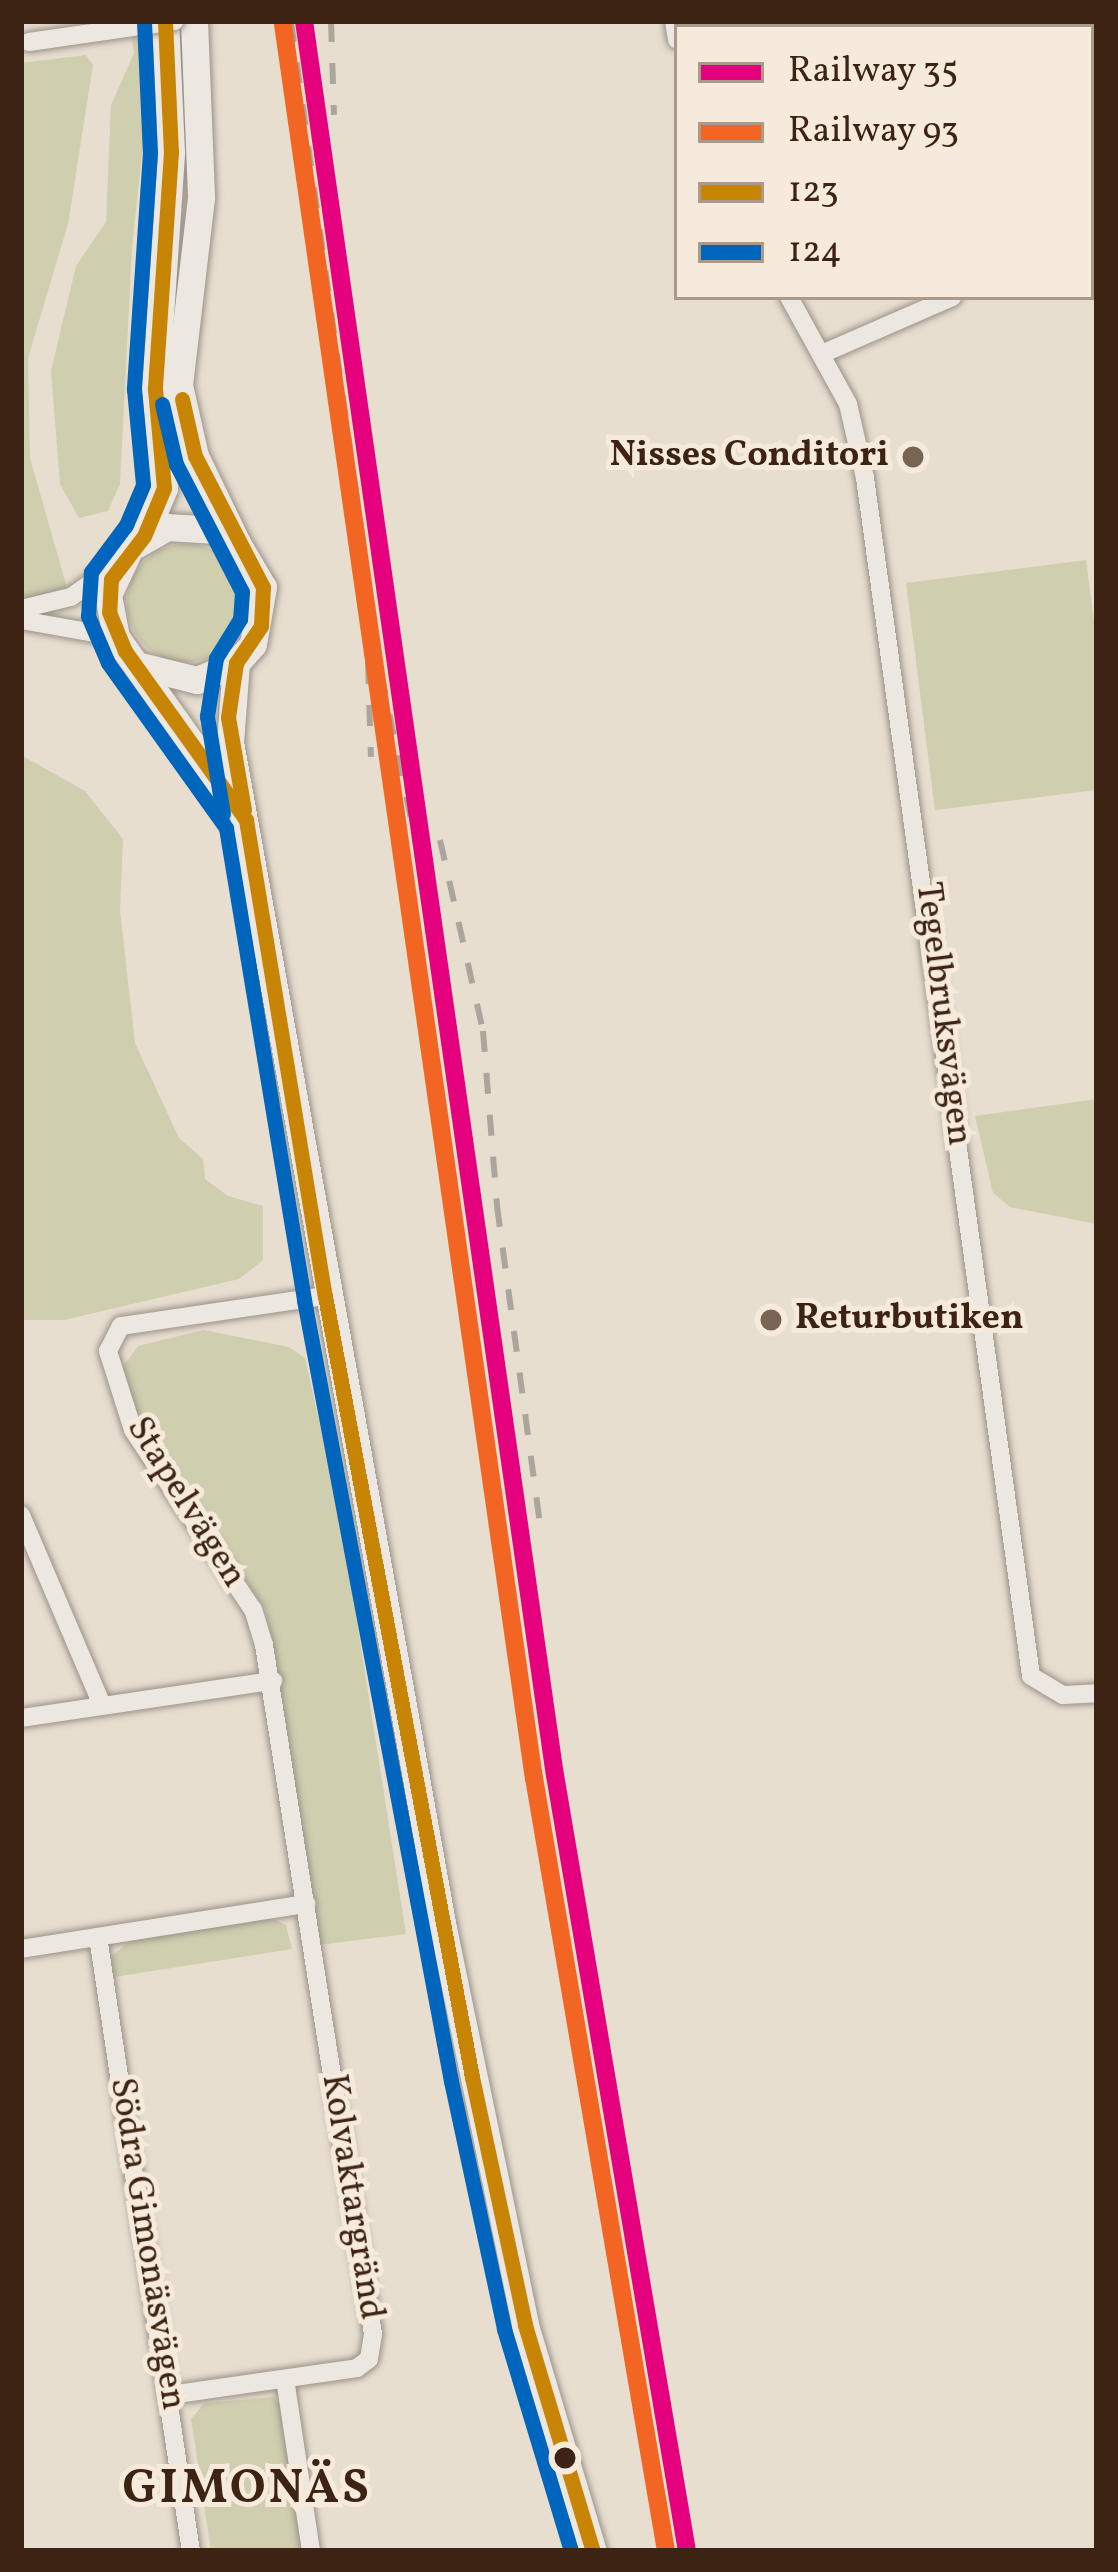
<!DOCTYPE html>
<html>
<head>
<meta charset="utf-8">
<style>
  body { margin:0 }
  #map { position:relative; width:1118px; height:2572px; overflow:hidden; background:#e7ded0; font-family:Vollkorn,serif }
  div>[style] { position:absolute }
  .green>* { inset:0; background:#cfceaf }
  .round { border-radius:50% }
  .roads { filter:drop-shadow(0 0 3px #9b9288) drop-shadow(0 0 3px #9b9288) }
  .street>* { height:18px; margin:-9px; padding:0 9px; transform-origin:9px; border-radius:9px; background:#ece7e0 }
  .secondary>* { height:27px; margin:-13.5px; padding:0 13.5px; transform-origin:13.5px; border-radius:13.5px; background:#ece7e0 }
  .rail>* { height:6px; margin-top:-3px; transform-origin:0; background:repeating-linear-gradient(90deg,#aca59e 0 21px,transparent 0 42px) }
  .bridges { filter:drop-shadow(0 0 3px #9b9288) drop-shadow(0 0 3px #9b9288) }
  .street-bridge>* { height:18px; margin:-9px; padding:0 9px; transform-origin:9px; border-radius:9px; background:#ece7e0 }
  .bus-1>* { height:15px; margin:-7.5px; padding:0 7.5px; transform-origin:7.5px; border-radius:7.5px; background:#c88505 }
  .bus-2>* { height:15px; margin:-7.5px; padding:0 7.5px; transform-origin:7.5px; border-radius:7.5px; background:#0065bd }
  .rail-1>* { height:18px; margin:-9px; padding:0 9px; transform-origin:9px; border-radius:9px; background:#e5007d }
  .rail-2>* { height:18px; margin:-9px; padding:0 9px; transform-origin:9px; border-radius:9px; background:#f26522 }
  .dots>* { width:33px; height:33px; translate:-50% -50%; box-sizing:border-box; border:6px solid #f5eadb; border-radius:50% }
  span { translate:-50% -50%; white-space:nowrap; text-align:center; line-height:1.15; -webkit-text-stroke:10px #f5eadb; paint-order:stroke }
  .poi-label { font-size:36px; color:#3d2313; font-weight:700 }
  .right { translate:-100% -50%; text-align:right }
  .left { translate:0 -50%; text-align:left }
  .street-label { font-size:36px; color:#3d2313 }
  .district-label { font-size:48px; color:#3d2313; font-weight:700; letter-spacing:3px }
  .frame { position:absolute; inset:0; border:24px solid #3d2313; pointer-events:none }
  .legend { position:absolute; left:674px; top:24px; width:420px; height:276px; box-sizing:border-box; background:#f5eadb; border:3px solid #ab9a8b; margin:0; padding:15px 21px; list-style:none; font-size:36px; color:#3d2313 }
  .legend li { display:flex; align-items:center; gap:24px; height:60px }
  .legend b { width:60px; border:3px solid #ab9a8b }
</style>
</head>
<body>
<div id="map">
  <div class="green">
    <div style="clip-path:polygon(129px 21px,151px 21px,154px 41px,132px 248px,120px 484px,108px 511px,79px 518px,60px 484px,51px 371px,76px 266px,106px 222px,111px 105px,134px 53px)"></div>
    <div style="clip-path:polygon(86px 55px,93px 65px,68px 224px,28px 358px,30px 458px,67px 588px,29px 598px,21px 597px,21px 63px)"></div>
    <div class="round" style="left:127px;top:544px;width:118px;height:118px"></div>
    <div style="clip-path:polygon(1086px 560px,1097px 645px,1097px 790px,935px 810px,906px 583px)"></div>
    <div style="clip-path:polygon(21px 755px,85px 791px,123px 839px,120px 910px,135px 1043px,179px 1138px,203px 1159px,205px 1179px,228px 1196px,263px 1206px,263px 1260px,239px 1279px,64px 1320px,21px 1320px)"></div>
    <div style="clip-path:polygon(1097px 1099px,1097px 1224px,1010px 1207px,993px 1193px,975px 1116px)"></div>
    <div style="clip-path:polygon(204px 1330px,289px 1347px,305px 1358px,341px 1520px,406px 1934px,318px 1945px,266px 1610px,137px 1417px,122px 1368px,138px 1346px)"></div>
    <div style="clip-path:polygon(269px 1917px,286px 1925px,292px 1949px,108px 1978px,106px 1961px,137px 1935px)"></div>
    <div style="clip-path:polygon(274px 2397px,283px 2409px,303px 2551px,211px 2551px,191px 2419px,204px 2403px)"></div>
  </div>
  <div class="roads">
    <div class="street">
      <div style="left:674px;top:21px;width:19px;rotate:81deg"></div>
      <div style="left:1068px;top:21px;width:6px;rotate:81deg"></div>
      <div style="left:789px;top:297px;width:122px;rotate:61.1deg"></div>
      <div style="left:848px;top:404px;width:76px;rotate:77.1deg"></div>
      <div style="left:865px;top:478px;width:1209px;rotate:82.11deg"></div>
      <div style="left:1031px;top:1676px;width:37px;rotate:31deg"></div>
      <div style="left:1063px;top:1695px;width:34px;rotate:-3deg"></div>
      <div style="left:824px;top:353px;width:140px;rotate:-23.6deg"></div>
      <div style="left:21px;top:609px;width:51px;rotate:-13.5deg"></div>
      <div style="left:71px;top:597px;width:59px;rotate:-35.3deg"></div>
      <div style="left:21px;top:620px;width:97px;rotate:10.1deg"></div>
      <div style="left:21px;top:1515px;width:207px;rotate:66.9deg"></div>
      <div style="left:21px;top:1718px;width:255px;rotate:-8.4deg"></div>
      <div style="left:98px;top:1937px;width:621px;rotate:81.39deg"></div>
      <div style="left:21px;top:1949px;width:289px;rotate:-9deg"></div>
      <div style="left:285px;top:2379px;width:174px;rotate:81.4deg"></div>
      <div style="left:170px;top:2395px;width:189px;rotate:-8.2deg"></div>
      <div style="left:357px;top:2368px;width:15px;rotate:-37deg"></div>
      <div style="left:369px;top:2359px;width:25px;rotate:-81deg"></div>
      <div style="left:373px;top:2334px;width:698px;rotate:-98.99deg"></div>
      <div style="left:264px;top:1645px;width:37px;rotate:-107deg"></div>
      <div style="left:253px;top:1610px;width:216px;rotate:-123.7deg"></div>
      <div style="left:133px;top:1430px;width:83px;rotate:-107.6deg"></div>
      <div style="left:108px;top:1351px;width:28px;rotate:-63deg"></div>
      <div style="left:121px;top:1326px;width:206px;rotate:-8.4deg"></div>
    </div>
    <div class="secondary">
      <div style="left:194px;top:21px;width:177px;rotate:87.7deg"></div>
      <div style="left:201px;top:198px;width:188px;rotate:96.7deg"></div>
      <div style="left:179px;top:385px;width:73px;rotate:77.3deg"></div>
      <div style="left:195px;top:456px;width:97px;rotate:64.2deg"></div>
      <div style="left:144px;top:536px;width:52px;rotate:-67.4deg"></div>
      <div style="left:164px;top:488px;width:99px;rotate:-95.2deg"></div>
      <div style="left:155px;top:389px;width:238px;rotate:-86.1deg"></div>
      <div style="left:171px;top:152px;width:131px;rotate:-92.6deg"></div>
      <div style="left:236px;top:663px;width:79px;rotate:94.3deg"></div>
      <div style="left:230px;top:742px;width:1205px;rotate:79.82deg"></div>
      <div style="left:443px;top:1928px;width:405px;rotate:78.3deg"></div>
      <div style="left:525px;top:2325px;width:236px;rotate:73.3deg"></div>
      <div style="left:141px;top:666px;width:58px;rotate:14deg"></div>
      <div style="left:197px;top:680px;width:43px;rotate:-23.6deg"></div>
      <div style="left:236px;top:663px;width:25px;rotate:-48deg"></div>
      <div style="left:253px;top:644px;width:58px;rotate:-80deg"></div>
      <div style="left:263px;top:587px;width:51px;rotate:-120.6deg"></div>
      <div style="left:237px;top:543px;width:25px;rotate:-148deg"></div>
      <div style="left:216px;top:530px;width:49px;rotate:-176.5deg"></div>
      <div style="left:167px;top:527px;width:43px;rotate:150.4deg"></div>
      <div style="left:130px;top:548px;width:52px;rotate:115.1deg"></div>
      <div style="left:108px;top:595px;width:43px;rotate:79.2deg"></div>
      <div style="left:116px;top:637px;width:209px;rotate:54.6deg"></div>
    </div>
  </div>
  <div class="rail">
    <div style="left:291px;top:21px;width:658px;rotate:82.14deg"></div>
    <div style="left:381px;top:673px;width:233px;rotate:78.4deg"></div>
    <div style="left:331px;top:21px;width:94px;rotate:88.2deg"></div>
    <div style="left:368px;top:663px;width:94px;rotate:88.2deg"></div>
    <div style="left:440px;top:840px;width:196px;rotate:77.3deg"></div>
    <div style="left:483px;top:1031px;width:176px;rotate:85.4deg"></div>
    <div style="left:497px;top:1206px;width:319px;rotate:82.3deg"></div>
  </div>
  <div class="bridges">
    <div class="street-bridge">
      <div style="left:29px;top:42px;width:147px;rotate:-8.2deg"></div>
    </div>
  </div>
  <div class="bus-1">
    <div style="left:165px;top:21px;width:131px;rotate:87.4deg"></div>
    <div style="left:171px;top:152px;width:238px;rotate:93.9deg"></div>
    <div style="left:155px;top:389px;width:99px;rotate:84.8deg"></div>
    <div style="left:164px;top:488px;width:52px;rotate:112.6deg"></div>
    <div style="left:144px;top:536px;width:54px;rotate:127.5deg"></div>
    <div style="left:111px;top:579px;width:33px;rotate:93deg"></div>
    <div style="left:109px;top:612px;width:42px;rotate:67.7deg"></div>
    <div style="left:125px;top:651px;width:208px;rotate:54.4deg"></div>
    <div style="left:246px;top:820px;width:483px;rotate:80.6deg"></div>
    <div style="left:325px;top:1296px;width:795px;rotate:79.34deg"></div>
    <div style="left:472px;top:2077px;width:254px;rotate:77.9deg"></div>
    <div style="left:525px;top:2325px;width:236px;rotate:73.3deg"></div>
    <div style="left:182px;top:399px;width:58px;rotate:77.2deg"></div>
    <div style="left:195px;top:456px;width:148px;rotate:62.6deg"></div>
    <div style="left:263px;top:587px;width:39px;rotate:93deg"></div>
    <div style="left:261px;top:626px;width:45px;rotate:124deg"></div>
    <div style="left:236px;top:663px;width:55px;rotate:98.4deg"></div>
    <div style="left:228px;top:717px;width:94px;rotate:80.2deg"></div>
  </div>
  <div class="bus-2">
    <div style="left:144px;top:22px;width:130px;rotate:87.4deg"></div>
    <div style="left:150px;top:152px;width:238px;rotate:93.9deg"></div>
    <div style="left:134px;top:389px;width:96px;rotate:84.6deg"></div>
    <div style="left:143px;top:485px;width:43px;rotate:113deg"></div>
    <div style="left:126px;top:525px;width:59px;rotate:126.7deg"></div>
    <div style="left:91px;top:572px;width:44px;rotate:93.9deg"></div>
    <div style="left:88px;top:616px;width:51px;rotate:66.9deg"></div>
    <div style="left:108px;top:663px;width:203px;rotate:54.4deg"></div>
    <div style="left:226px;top:828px;width:478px;rotate:80.6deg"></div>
    <div style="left:304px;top:1300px;width:795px;rotate:79.34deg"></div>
    <div style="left:451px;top:2081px;width:254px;rotate:77.9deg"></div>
    <div style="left:504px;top:2329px;width:232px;rotate:73.2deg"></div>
    <div style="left:162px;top:404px;width:62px;rotate:76.9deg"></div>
    <div style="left:176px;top:464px;width:144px;rotate:62.7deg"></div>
    <div style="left:242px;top:592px;width:27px;rotate:94deg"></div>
    <div style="left:240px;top:619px;width:46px;rotate:121.6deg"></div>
    <div style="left:216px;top:658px;width:59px;rotate:98.8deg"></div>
    <div style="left:207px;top:716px;width:99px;rotate:80.7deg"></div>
  </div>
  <div class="rail-1">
    <div style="left:304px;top:21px;width:1772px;rotate:81.86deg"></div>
    <div style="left:555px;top:1775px;width:787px;rotate:80.35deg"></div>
  </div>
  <div class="rail-2">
    <div style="left:283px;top:24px;width:1772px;rotate:81.86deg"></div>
    <div style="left:534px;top:1778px;width:784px;rotate:80.31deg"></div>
  </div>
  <div class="dots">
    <div style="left:913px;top:457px;background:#786455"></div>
    <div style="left:771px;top:1320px;background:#786455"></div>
    <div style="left:565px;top:2458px;background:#3d2313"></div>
  </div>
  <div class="poi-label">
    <span class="right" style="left:889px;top:457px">Nisses Conditori</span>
    <span class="left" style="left:795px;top:1320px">Returbutiken</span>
  </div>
  <div class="street-label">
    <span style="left:942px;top:1014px;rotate:83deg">Tegelbruksvägen</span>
    <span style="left:185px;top:1503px;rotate:58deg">Stapelvägen</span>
    <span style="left:351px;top:2197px;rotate:81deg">Kolvaktargränd</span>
    <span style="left:146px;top:2244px;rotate:81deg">Södra Gimonäsvägen</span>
  </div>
  <div class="district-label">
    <span style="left:247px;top:2490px">GIMONÄS</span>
  </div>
  <div class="frame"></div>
  <ul class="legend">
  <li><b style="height:15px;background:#e5007d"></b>Railway 35</li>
  <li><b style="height:15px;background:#f26522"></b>Railway 93</li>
  <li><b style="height:15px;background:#c88505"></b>123</li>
  <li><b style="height:15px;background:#0065bd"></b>124</li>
  </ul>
</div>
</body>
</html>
